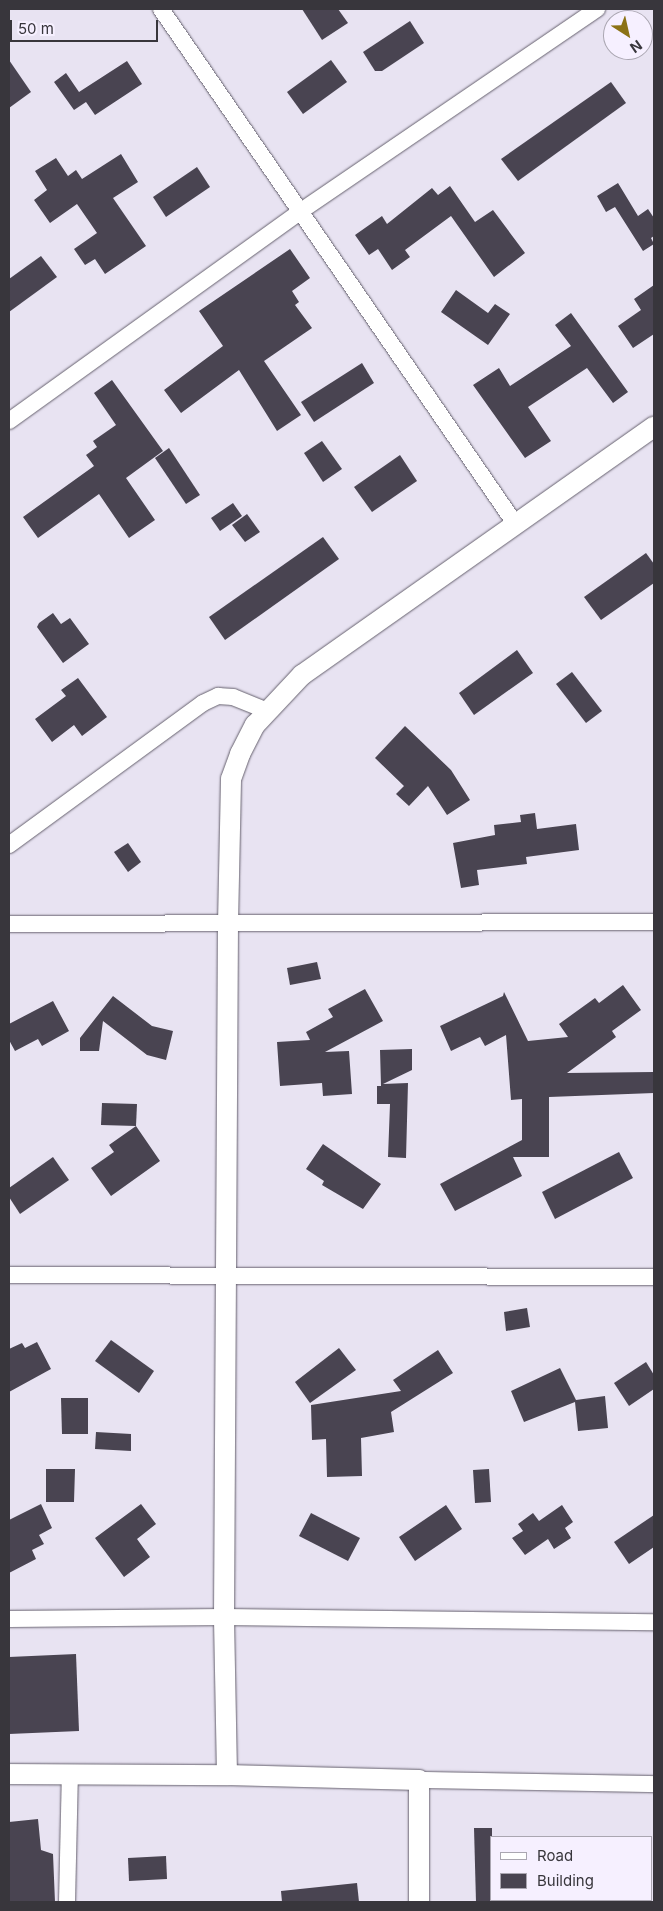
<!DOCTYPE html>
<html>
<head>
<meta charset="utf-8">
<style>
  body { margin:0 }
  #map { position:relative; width:663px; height:1911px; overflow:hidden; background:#e8e3f2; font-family:Inter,sans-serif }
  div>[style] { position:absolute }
  .building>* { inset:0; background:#494451 }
  .roads { filter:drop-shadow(0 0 1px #66616e) drop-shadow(0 0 1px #66616e) }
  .minor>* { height:16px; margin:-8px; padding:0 8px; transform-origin:8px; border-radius:8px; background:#fff }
  .tertiary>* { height:20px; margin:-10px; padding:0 10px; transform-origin:10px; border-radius:10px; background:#fff }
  span { translate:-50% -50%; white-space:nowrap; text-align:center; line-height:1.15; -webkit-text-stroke:5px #f6f0ff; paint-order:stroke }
  .frame { position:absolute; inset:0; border:10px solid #38363c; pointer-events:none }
  .legend { position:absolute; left:490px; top:1836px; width:162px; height:65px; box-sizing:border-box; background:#f6f0ff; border:1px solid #aaa6b1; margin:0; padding:6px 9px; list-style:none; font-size:15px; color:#38363c }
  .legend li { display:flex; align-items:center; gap:10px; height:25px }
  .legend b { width:25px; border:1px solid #aaa6b1 }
  .north { position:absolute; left:603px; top:10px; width:50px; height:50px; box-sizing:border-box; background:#f6f0ff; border:1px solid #aaa6b1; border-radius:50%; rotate:145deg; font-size:14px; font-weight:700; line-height:20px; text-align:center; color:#38363c }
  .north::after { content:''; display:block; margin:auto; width:18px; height:22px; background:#8c7215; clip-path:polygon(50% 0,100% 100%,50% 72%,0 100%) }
  .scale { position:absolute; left:10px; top:20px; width:148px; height:22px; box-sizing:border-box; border:2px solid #38363c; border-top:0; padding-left:6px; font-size:15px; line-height:18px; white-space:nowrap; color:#38363c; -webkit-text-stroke:4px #f6f0ff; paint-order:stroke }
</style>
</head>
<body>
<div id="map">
  <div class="building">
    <div style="clip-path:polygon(302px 9px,338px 9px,348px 23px,322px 40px)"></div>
    <div style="clip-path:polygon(410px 21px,424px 43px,382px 71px,375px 71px,363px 52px)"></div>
    <div style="clip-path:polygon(9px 60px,31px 92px,9px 108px)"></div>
    <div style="clip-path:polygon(331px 60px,347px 82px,303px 114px,287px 92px)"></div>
    <div style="clip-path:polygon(127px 61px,142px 84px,95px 115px,86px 102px,74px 110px,54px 82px,66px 73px,79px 92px)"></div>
    <div style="clip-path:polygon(611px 82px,626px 103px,518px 181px,501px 159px)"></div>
    <div style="clip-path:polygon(121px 154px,138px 182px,113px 198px,146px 246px,105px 274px,95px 259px,85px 265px,74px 249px,97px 233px,77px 204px,50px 223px,34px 200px,47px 190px,35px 171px,56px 158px,68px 176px,76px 170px,82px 179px)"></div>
    <div style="clip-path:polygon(197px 167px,210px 187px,166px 217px,153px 197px)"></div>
    <div style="clip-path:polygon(618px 183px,638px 216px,648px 209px,654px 218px,654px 236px,651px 238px,654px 244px,643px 251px,615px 207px,606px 212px,597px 196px)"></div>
    <div style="clip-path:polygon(450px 186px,475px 222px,493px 210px,525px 253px,494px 277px,451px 216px,405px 250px,410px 257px,392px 270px,378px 249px,369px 255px,355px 235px,382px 216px,387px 224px,432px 188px,438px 195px)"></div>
    <div style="clip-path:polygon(290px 249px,310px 278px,292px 291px,299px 302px,295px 305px,312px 328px,264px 361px,301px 415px,277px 431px,239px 370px,181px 413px,164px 390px,223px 346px,199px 311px)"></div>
    <div style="clip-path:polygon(41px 256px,57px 277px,9px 312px,9px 279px)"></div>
    <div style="clip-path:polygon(654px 285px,654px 334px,633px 348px,618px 326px,641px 310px,634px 299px)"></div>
    <div style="clip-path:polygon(456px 290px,488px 313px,495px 304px,510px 314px,488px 345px,441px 312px)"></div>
    <div style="clip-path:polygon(571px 313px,628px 392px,613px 403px,587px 368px,528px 407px,551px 441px,525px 458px,473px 385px,499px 368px,510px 386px,571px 346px,555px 325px)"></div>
    <div style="clip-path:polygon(362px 363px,374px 383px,314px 422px,301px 402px)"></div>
    <div style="clip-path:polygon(112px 380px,163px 451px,126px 478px,155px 520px,129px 538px,99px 494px,38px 538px,23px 517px,94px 466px,86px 455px,97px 447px,93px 441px,116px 425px,94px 393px)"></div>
    <div style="clip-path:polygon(322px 441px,342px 469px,323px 482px,304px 453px)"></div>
    <div style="clip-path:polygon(169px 448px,200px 495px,186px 504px,155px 458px)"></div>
    <div style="clip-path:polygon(400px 455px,417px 481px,372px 512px,354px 487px)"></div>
    <div style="clip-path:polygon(233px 503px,242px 516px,220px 531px,211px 518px)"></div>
    <div style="clip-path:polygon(247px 514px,260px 532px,245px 542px,232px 525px)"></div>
    <div style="clip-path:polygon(323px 537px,339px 559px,225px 640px,209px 617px)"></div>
    <div style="clip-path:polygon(646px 553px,654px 564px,654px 583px,601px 620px,584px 597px)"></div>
    <div style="clip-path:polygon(53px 613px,61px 624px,70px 618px,89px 644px,63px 663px,37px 627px,39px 623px)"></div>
    <div style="clip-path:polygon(517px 650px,533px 673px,474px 715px,459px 693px)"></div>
    <div style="clip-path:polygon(572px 672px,602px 711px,586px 723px,556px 684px)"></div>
    <div style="clip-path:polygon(78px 678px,107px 717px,82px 736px,74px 725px,52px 742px,35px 719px,66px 696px,61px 690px)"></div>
    <div style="clip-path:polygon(405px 726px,451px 770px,470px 800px,447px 815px,428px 786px,409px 806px,396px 794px,404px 786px,375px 758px)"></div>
    <div style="clip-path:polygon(535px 813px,537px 829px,576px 824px,579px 850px,526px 857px,527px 864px,477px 870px,479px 885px,461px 888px,453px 843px,495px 835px,494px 825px,521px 822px,520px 815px)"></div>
    <div style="clip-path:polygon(128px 843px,141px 862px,128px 872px,114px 852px)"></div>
    <div style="clip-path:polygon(317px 962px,321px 979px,290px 985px,287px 968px)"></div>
    <div style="clip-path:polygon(623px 985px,641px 1010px,612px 1031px,616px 1037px,567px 1073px,654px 1072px,654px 1093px,549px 1097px,549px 1157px,513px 1157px,522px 1176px,455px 1211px,440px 1184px,522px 1140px,522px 1099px,511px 1100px,506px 1035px,485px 1046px,480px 1037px,451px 1051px,440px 1026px,503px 996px,504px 992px,528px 1041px,568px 1037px,559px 1024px,595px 998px,599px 1003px)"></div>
    <div style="clip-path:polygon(365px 989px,383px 1021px,325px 1052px,349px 1051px,352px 1094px,323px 1096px,322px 1083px,280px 1086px,277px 1042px,310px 1040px,306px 1032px,333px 1017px,328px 1009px)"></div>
    <div style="clip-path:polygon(113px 996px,152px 1026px,173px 1031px,166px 1060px,147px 1055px,103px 1021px,99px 1051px,80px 1051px,80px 1038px)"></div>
    <div style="clip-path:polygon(53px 1001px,69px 1031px,42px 1046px,38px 1039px,15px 1051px,9px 1040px,9px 1024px)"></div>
    <div style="clip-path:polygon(412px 1049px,412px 1070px,383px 1084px,408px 1083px,406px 1158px,388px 1157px,390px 1104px,377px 1104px,377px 1086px,381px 1086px,380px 1050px)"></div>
    <div style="clip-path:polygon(102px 1103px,137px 1104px,136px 1126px,101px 1125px)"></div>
    <div style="clip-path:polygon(136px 1126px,160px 1161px,111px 1196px,91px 1168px,114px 1152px,109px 1145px)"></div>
    <div style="clip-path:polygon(323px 1144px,381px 1184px,363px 1209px,322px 1185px,324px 1181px,306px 1169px)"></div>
    <div style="clip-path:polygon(619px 1152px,633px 1178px,555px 1219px,542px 1192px)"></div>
    <div style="clip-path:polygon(53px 1157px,69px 1180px,20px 1214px,9px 1197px,9px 1188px)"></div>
    <div style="clip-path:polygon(527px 1308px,530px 1327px,506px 1331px,504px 1312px)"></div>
    <div style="clip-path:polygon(111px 1340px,154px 1371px,139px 1393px,95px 1361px)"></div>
    <div style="clip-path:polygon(37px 1342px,51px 1369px,9px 1392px,9px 1349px,22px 1343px,25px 1348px)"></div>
    <div style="clip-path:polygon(339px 1348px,356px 1370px,310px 1403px,295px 1382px)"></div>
    <div style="clip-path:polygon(438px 1350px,453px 1373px,391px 1412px,394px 1432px,361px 1438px,362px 1476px,327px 1477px,326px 1439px,312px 1440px,311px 1405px,401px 1391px,393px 1380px)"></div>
    <div style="clip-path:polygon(646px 1362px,654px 1375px,654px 1389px,629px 1406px,614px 1383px)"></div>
    <div style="clip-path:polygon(560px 1368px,576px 1400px,605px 1396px,608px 1428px,578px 1431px,575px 1402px,524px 1422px,511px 1391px)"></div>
    <div style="clip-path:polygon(61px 1398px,88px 1398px,88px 1434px,62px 1434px)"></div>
    <div style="clip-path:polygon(96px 1432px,131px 1434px,131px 1451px,95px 1449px)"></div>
    <div style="clip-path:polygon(46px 1469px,75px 1469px,74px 1502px,46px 1502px)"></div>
    <div style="clip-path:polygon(489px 1469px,491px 1502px,475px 1503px,473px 1470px)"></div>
    <div style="clip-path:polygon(41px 1504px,52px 1528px,39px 1535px,44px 1544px,32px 1550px,36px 1559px,9px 1573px,9px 1520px)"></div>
    <div style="clip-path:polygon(141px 1504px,156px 1524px,137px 1539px,150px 1557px,124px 1577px,95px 1538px)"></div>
    <div style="clip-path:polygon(446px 1505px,462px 1529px,415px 1561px,399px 1537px)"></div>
    <div style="clip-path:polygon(562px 1505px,573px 1522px,565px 1528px,571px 1538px,554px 1549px,548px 1539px,525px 1555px,512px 1538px,523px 1531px,518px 1524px,533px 1513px,539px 1521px)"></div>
    <div style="clip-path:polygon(311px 1513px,360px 1538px,348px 1561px,299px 1536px)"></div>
    <div style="clip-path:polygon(654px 1515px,654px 1547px,629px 1564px,614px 1542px)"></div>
    <div style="clip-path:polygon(76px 1654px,79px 1731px,9px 1734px,9px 1657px)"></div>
    <div style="clip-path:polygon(38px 1819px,41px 1850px,53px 1854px,55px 1902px,9px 1902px,9px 1822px)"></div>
    <div style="clip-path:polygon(474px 1828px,492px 1828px,492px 1902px,476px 1902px)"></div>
    <div style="clip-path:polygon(166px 1856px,167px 1879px,129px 1881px,128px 1858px)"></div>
    <div style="clip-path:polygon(357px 1883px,359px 1902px,282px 1902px,281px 1891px)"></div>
  </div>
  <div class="roads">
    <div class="minor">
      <div style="left:161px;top:9px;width:626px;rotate:55.47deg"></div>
      <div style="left:9px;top:421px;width:356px;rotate:-35.7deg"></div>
      <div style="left:298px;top:213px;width:362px;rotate:-34.3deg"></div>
      <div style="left:9px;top:845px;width:240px;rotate:-36.2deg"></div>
      <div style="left:203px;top:703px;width:17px;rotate:-25deg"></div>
      <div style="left:218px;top:696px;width:15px;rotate:4deg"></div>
      <div style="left:233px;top:697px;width:37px;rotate:22deg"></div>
      <div style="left:9px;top:924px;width:645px;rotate:-0.18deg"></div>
      <div style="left:9px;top:1275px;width:645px;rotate:0.18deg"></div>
      <div style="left:9px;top:1619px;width:215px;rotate:-0.5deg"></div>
      <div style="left:224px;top:1617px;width:430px;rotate:0.7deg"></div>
      <div style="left:419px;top:1780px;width:235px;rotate:1deg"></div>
      <div style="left:67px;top:1902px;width:128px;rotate:-88.7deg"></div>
    </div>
    <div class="tertiary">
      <div style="left:9px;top:1774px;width:218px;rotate:0.3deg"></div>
      <div style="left:227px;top:1775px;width:158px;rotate:-91.1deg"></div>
      <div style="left:224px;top:1617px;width:693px;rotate:-89.67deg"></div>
      <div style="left:228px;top:924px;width:145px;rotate:-88.8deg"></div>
      <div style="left:231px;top:779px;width:27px;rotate:-70deg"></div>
      <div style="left:240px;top:754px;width:33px;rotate:-63deg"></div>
      <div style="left:255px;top:725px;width:69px;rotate:-46.8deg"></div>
      <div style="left:302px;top:675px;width:431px;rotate:-35.2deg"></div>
      <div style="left:227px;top:1775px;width:192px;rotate:1.5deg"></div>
      <div style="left:419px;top:1780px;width:122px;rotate:90deg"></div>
    </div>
  </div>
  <div class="frame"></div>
  <ul class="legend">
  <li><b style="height:6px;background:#fff"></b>Road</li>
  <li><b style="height:14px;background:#494451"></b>Building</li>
  </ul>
  <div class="north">N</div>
  <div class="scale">50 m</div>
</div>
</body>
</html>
